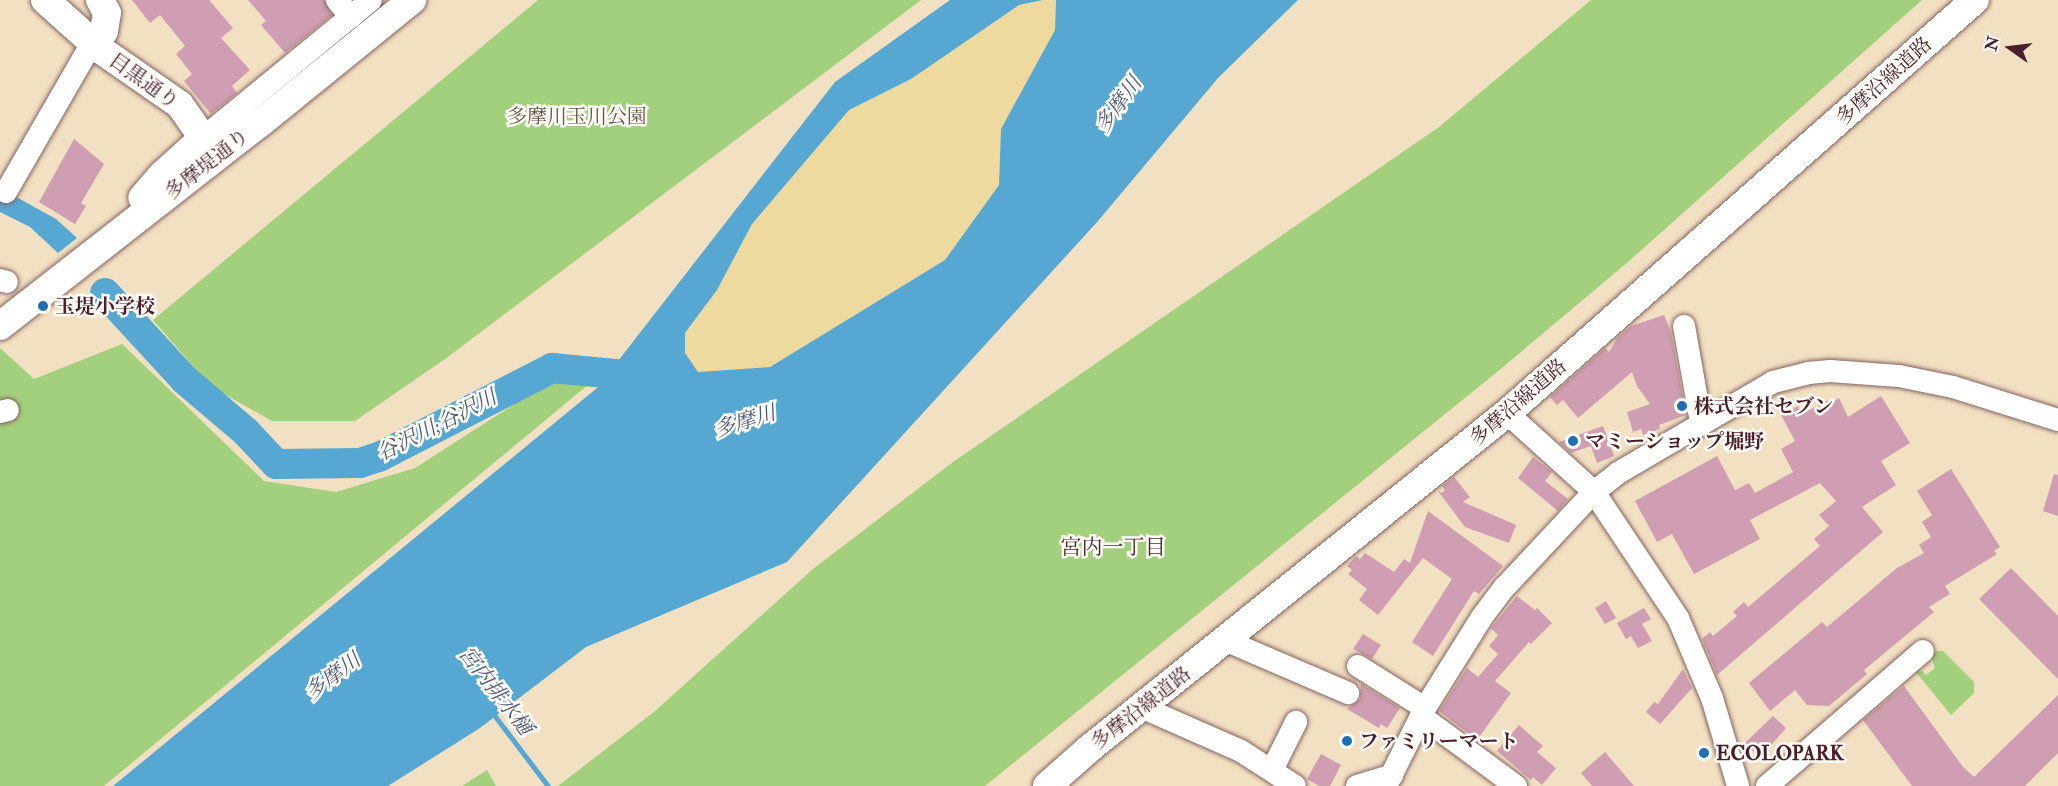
<!DOCTYPE html>
<html>
<head>
<meta charset="utf-8">
<style>
  body { margin:0 }
  #map { position:relative; width:2058px; height:786px; overflow:hidden; background:#f2e0c2; font-family:"IM FELL Double Pica","Noto Serif JP",serif }
  div>[style] { position:absolute }
  .green>* { inset:0; background:#a2d07d }
  .sand>* { inset:0; background:#eeda9e }
  .water>* { inset:0; background:#56a7d1 }
  .stream>* { height:5px; margin:-2.5px; padding:0 2.5px; transform-origin:2.5px; border-radius:2.5px; background:#56a7d1 }
  .river>* { height:30px; margin:-15px; padding:0 15px; transform-origin:15px; border-radius:15px; background:#56a7d1 }
  .building>* { inset:0; background:#d09eb2 }
  .roads { filter:drop-shadow(0 0 2px #856360) drop-shadow(0 0 2px #856360) }
  .minor>* { height:22px; margin:-11px; padding:0 11px; transform-origin:11px; border-radius:11px; background:#fff }
  .major>* { height:28px; margin:-14px; padding:0 14px; transform-origin:14px; border-radius:14px; background:#fff }
  .dots>* { width:16px; height:16px; translate:-50% -50%; box-sizing:border-box; border:3px solid #fdfcf7; border-radius:50% }
  span { translate:-50% -50%; white-space:nowrap; text-align:center; line-height:1.15; -webkit-text-stroke:5px #fdfcf7; paint-order:stroke }
  .street-label { font-size:20px; color:#4a1f2b }
  .park-label { font-size:20px; color:#645444 }
  .poi-label { font-size:20px; color:#4a1f2b; font-weight:700 }
  .left { translate:0 -50%; text-align:left }
  .water-label { font-size:21px; color:#4f5c76; font-style:italic }
  .neighbourhood-label { font-size:21px; color:#4a1f2b }
  .north { position:absolute; left:1980px; top:18px; width:60px; height:60px; -webkit-text-stroke:4px #fdfcf7; paint-order:stroke; rotate:284deg; font-size:16px; font-weight:700; line-height:24px; text-align:center; color:#4a1f2b }
  .north::after { content:''; display:block; margin:auto; width:21px; height:27px; background:#4a1f2b; clip-path:polygon(50% 0,100% 100%,50% 72%,0 100%) }
</style>
</head>
<body>
<div id="map">
  <div class="green">
    <div style="clip-path:polygon(538px 0,921px 0,445px 359px,355px 421px,272px 421px,210px 386px,153px 320px)"></div>
    <div style="clip-path:polygon(1591px 0,1922px 0,1628px 262px,1497px 372px,985px 786px,558px 786px,655px 711px,813px 569px,953px 462px,1439px 127px)"></div>
    <div style="clip-path:polygon(122px 344px,264px 481px,336px 492px,415px 468px,552px 380px,586px 378px,589px 384px,104px 786px,0 786px,0 348px,34px 379px)"></div>
    <div style="clip-path:polygon(1936px 651px,1943px 651px,1974px 682px,1974px 693px,1951px 715px,1915px 671px,1922px 671px,1926px 675px,1935px 668px,1931px 656px)"></div>
    <div style="clip-path:polygon(487px 770px,496px 786px,462px 786px)"></div>
  </div>
  <div class="sand">
    <div style="clip-path:polygon(1043px 0,1056px 0,1055px 30px,1001px 129px,999px 185px,945px 260px,770px 367px,698px 372px,685px 353px,685px 334px,717px 290px,752px 224px,849px 110px,911px 79px,1019px 5px)"></div>
  </div>
  <div class="water">
    <div style="clip-path:polygon(950px 0,1043px 0,1019px 5px,911px 79px,849px 110px,752px 224px,717px 290px,685px 333px,685px 353px,698px 372px,770px 367px,945px 260px,999px 185px,1001px 129px,1055px 30px,1056px 0,1298px 0,1218px 78px,1098px 221px,787px 562px,586px 647px,480px 728px,388px 786px,113px 786px,597px 388px,835px 82px)"></div>
    <div style="clip-path:polygon(0 188px,56px 219px,77px 238px,58px 253px,30px 227px,0 212px)"></div>
  </div>
  <div class="stream">
    <div style="left:491px;top:711px;width:94px;rotate:52.8deg"></div>
  </div>
  <div class="river">
    <div style="left:105px;top:293px;width:118px;rotate:47.4deg"></div>
    <div style="left:185px;top:380px;width:80px;rotate:40.4deg"></div>
    <div style="left:246px;top:432px;width:44px;rotate:46.8deg"></div>
    <div style="left:276px;top:464px;width:84px;rotate:-0.7deg"></div>
    <div style="left:360px;top:463px;width:20px;rotate:-18deg"></div>
    <div style="left:379px;top:457px;width:195px;rotate:-27.2deg"></div>
    <div style="left:552px;top:368px;width:95px;rotate:5.4deg"></div>
  </div>
  <div class="building">
    <div style="clip-path:polygon(132px 0,209px 0,233px 28px,221px 38px,250px 70px,232px 86px,237px 93px,211px 114px,184px 81px,192px 74px,176px 54px,185px 46px,160px 15px,150px 23px)"></div>
    <div style="clip-path:polygon(248px 0,324px 0,332px 15px,285px 53px,261px 25px,266px 21px)"></div>
    <div style="clip-path:polygon(74px 139px,104px 164px,81px 203px,86px 206px,75px 224px,39px 202px)"></div>
    <div style="clip-path:polygon(1664px 315px,1671px 332px,1686px 415px,1659px 425px,1660px 429px,1643px 435px,1641px 429px,1633px 432px,1627px 412px,1650px 404px,1637px 386px,1632px 372px,1578px 418px,1563px 400px,1557px 405px,1550px 397px,1605px 348px,1609px 352px,1618px 337px,1631px 326px)"></div>
    <div style="clip-path:polygon(1881px 396px,1910px 443px,1881px 461px,1896px 485px,1862px 507px,1883px 532px,1717px 675px,1702px 639px,1710px 632px,1713px 636px,1737px 616px,1733px 612px,1744px 602px,1748px 607px,1820px 546px,1814px 539px,1829px 526px,1819px 515px,1836px 501px,1820px 483px,1750px 520px,1760px 539px,1694px 574px,1672px 534px,1657px 542px,1635px 501px,1717px 456px,1735px 490px,1749px 483px,1755px 493px,1793px 472px,1781px 449px,1795px 441px,1781px 415px,1798px 406px,1802px 414px,1828px 400px,1830px 403px,1839px 398px,1848px 417px)"></div>
    <div style="clip-path:polygon(1603px 426px,1614px 456px,1597px 463px,1591px 446px,1571px 453px,1559px 442px)"></div>
    <div style="clip-path:polygon(1533px 457px,1552px 472px,1545px 481px,1568px 499px,1558px 511px,1518px 478px)"></div>
    <div style="clip-path:polygon(1951px 469px,2000px 547px,1994px 551px,1997px 554px,1945px 586px,1950px 594px,1929px 607px,1934px 612px,1864px 670px,1867px 674px,1829px 706px,1807px 705px,1795px 690px,1770px 711px,1749px 683px,1822px 622px,1827px 627px,1897px 568px,1924px 553px,1919px 545px,1931px 537px,1922px 522px,1932px 515px,1917px 491px)"></div>
    <div style="clip-path:polygon(2054px 474px,2058px 475px,2058px 516px,2043px 511px)"></div>
    <div style="clip-path:polygon(1454px 477px,1470px 497px,1463px 502px,1516px 525px,1509px 543px,1465px 527px,1438px 491px,1442px 493px,1445px 490px,1442px 486px)"></div>
    <div style="clip-path:polygon(1428px 511px,1503px 566px,1479px 594px,1474px 591px,1433px 656px,1412px 642px,1452px 579px,1423px 558px,1378px 615px,1359px 600px,1367px 589px,1348px 574px,1352px 570px,1347px 566px,1356px 556px,1360px 559px,1365px 553px,1394px 572px,1404px 559px,1410px 563px)"></div>
    <div style="clip-path:polygon(2011px 568px,2058px 616px,2058px 679px,1979px 599px)"></div>
    <div style="clip-path:polygon(1517px 596px,1535px 610px,1537px 608px,1552px 623px,1531px 644px,1529px 642px,1495px 681px,1511px 693px,1477px 740px,1439px 711px,1467px 668px,1478px 677px,1498px 654px,1489px 646px,1498px 635px,1491px 628px)"></div>
    <div style="clip-path:polygon(1606px 601px,1616px 618px,1605px 624px,1595px 608px)"></div>
    <div style="clip-path:polygon(1644px 608px,1651px 619px,1642px 624px,1652px 641px,1638px 648px,1631px 636px,1626px 639px,1617px 623px)"></div>
    <div style="clip-path:polygon(1363px 634px,1381px 645px,1372px 659px,1353px 649px)"></div>
    <div style="clip-path:polygon(1683px 669px,1692px 688px,1660px 724px,1646px 712px,1654px 702px,1658px 704px)"></div>
    <div style="clip-path:polygon(1361px 684px,1400px 708px,1387px 728px,1381px 724px,1379px 728px,1347px 709px,1360px 699px)"></div>
    <div style="clip-path:polygon(1904px 686px,1963px 767px,1974px 777px,2058px 695px,2058px 753px,2025px 786px,1912px 786px,1863px 720px)"></div>
    <div style="clip-path:polygon(1773px 716px,1786px 728px,1760px 758px,1745px 743px)"></div>
    <div style="clip-path:polygon(1519px 725px,1543px 746px,1537px 752px,1556px 768px,1542px 785px,1533px 777px,1531px 780px,1497px 751px)"></div>
    <div style="clip-path:polygon(1605px 752px,1634px 786px,1592px 786px,1581px 773px)"></div>
    <div style="clip-path:polygon(1321px 754px,1341px 765px,1330px 786px,1319px 786px,1307px 779px)"></div>
  </div>
  <div class="roads">
    <div class="minor">
      <div style="left:337px;top:0;width:22px;rotate:51deg"></div>
      <div style="left:203px;top:138px;width:217px;rotate:-39.4deg"></div>
      <div style="left:6px;top:192px;width:172px;rotate:-60deg"></div>
      <div style="left:0;top:280px;width:7px;rotate:16deg"></div>
      <div style="left:1684px;top:326px;width:97px;rotate:80deg"></div>
      <div style="left:0;top:412px;width:8px;rotate:-14deg"></div>
      <div style="left:1507px;top:413px;width:118px;rotate:42.2deg"></div>
      <div style="left:1594px;top:492px;width:151px;rotate:56.3deg"></div>
      <div style="left:1678px;top:618px;width:87px;rotate:67deg"></div>
      <div style="left:1712px;top:698px;width:92px;rotate:73.5deg"></div>
      <div style="left:1227px;top:641px;width:132px;rotate:23.3deg"></div>
      <div style="left:1358px;top:666px;width:79px;rotate:32.1deg"></div>
      <div style="left:1141px;top:707px;width:109px;rotate:23.7deg"></div>
      <div style="left:1241px;top:751px;width:64px;rotate:32.9deg"></div>
      <div style="left:1421px;top:716px;width:118px;rotate:36.4deg"></div>
      <div style="left:1272px;top:770px;width:54px;rotate:-63.4deg"></div>
      <div style="left:1357px;top:786px;width:37px;rotate:-17deg"></div>
      <div style="left:1386px;top:786px;width:87px;rotate:-63.4deg"></div>
      <div style="left:1425px;top:708px;width:107px;rotate:-57.9deg"></div>
      <div style="left:1482px;top:617px;width:38px;rotate:-53deg"></div>
      <div style="left:1505px;top:587px;width:130px;rotate:-46.9deg"></div>
      <div style="left:1594px;top:492px;width:31px;rotate:-38deg"></div>
      <div style="left:1618px;top:473px;width:180px;rotate:-30.4deg"></div>
      <div style="left:1773px;top:382px;width:36px;rotate:-14deg"></div>
      <div style="left:1808px;top:373px;width:22px;rotate:-5deg"></div>
      <div style="left:1830px;top:371px;width:69px;rotate:4.1deg"></div>
      <div style="left:1899px;top:376px;width:55px;rotate:11.5deg"></div>
      <div style="left:1953px;top:387px;width:110px;rotate:17.4deg"></div>
      <div style="left:1767px;top:786px;width:206px;rotate:-40.9deg"></div>
    </div>
    <div class="major">
      <div style="left:45px;top:0;width:75px;rotate:41.8deg"></div>
      <div style="left:101px;top:50px;width:96px;rotate:34.8deg"></div>
      <div style="left:180px;top:105px;width:40px;rotate:55.1deg"></div>
      <div style="left:203px;top:138px;width:55px;rotate:137.9deg"></div>
      <div style="left:162px;top:175px;width:30px;rotate:131deg"></div>
      <div style="left:95px;top:46px;width:17px;rotate:-59deg"></div>
      <div style="left:104px;top:31px;width:18px;rotate:-81deg"></div>
      <div style="left:107px;top:13px;width:15px;rotate:-118deg"></div>
      <div style="left:0;top:326px;width:328px;rotate:-38deg"></div>
      <div style="left:259px;top:124px;width:197px;rotate:-39deg"></div>
      <div style="left:1047px;top:786px;width:57px;rotate:-41.5deg"></div>
      <div style="left:1090px;top:748px;width:535px;rotate:-38.78deg"></div>
      <div style="left:1507px;top:413px;width:624px;rotate:-41.43deg"></div>
    </div>
  </div>
  <div class="dots">
    <div style="left:43px;top:306px;background:#1f6fb2"></div>
    <div style="left:1682px;top:406px;background:#1f6fb2"></div>
    <div style="left:1573px;top:441px;background:#1f6fb2"></div>
    <div style="left:1347px;top:741px;background:#1f6fb2"></div>
    <div style="left:1704px;top:753px;background:#1f6fb2"></div>
  </div>
  <div class="street-label">
    <span style="left:144px;top:81px;rotate:36deg">目黒通り</span>
    <span style="left:1884px;top:81px;rotate:-42deg">多摩沿線道路</span>
    <span style="left:207px;top:164px;rotate:-38deg">多摩堤通り</span>
    <span style="left:1518px;top:402px;rotate:-41deg">多摩沿線道路</span>
    <span style="left:1141px;top:708px;rotate:-38deg">多摩沿線道路</span>
  </div>
  <div class="park-label">
    <span style="left:577px;top:116px">多摩川玉川公園</span>
  </div>
  <div class="poi-label">
    <span class="left" style="left:55px;top:306px">玉堤小学校</span>
    <span class="left" style="left:1694px;top:406px">株式会社セブン</span>
    <span class="left" style="left:1585px;top:441px">マミーショップ堀野</span>
    <span class="left" style="left:1359px;top:741px">ファミリーマート</span>
    <span class="left" style="left:1716px;top:753px">ECOLOPARK</span>
  </div>
  <div class="water-label">
    <span style="left:1119px;top:105px;rotate:-54deg">多摩川</span>
    <span style="left:745px;top:422px;rotate:-17deg">多摩川</span>
    <span style="left:437px;top:426px;rotate:-27deg">谷沢川;谷沢川</span>
    <span style="left:333px;top:677px;rotate:-37deg">多摩川</span>
    <span style="left:495px;top:691px;rotate:52deg">宮内排水樋</span>
  </div>
  <div class="neighbourhood-label">
    <span style="left:1113px;top:548px">宮内一丁目</span>
  </div>
  <div class="north">N</div>
</div>
</body>
</html>
